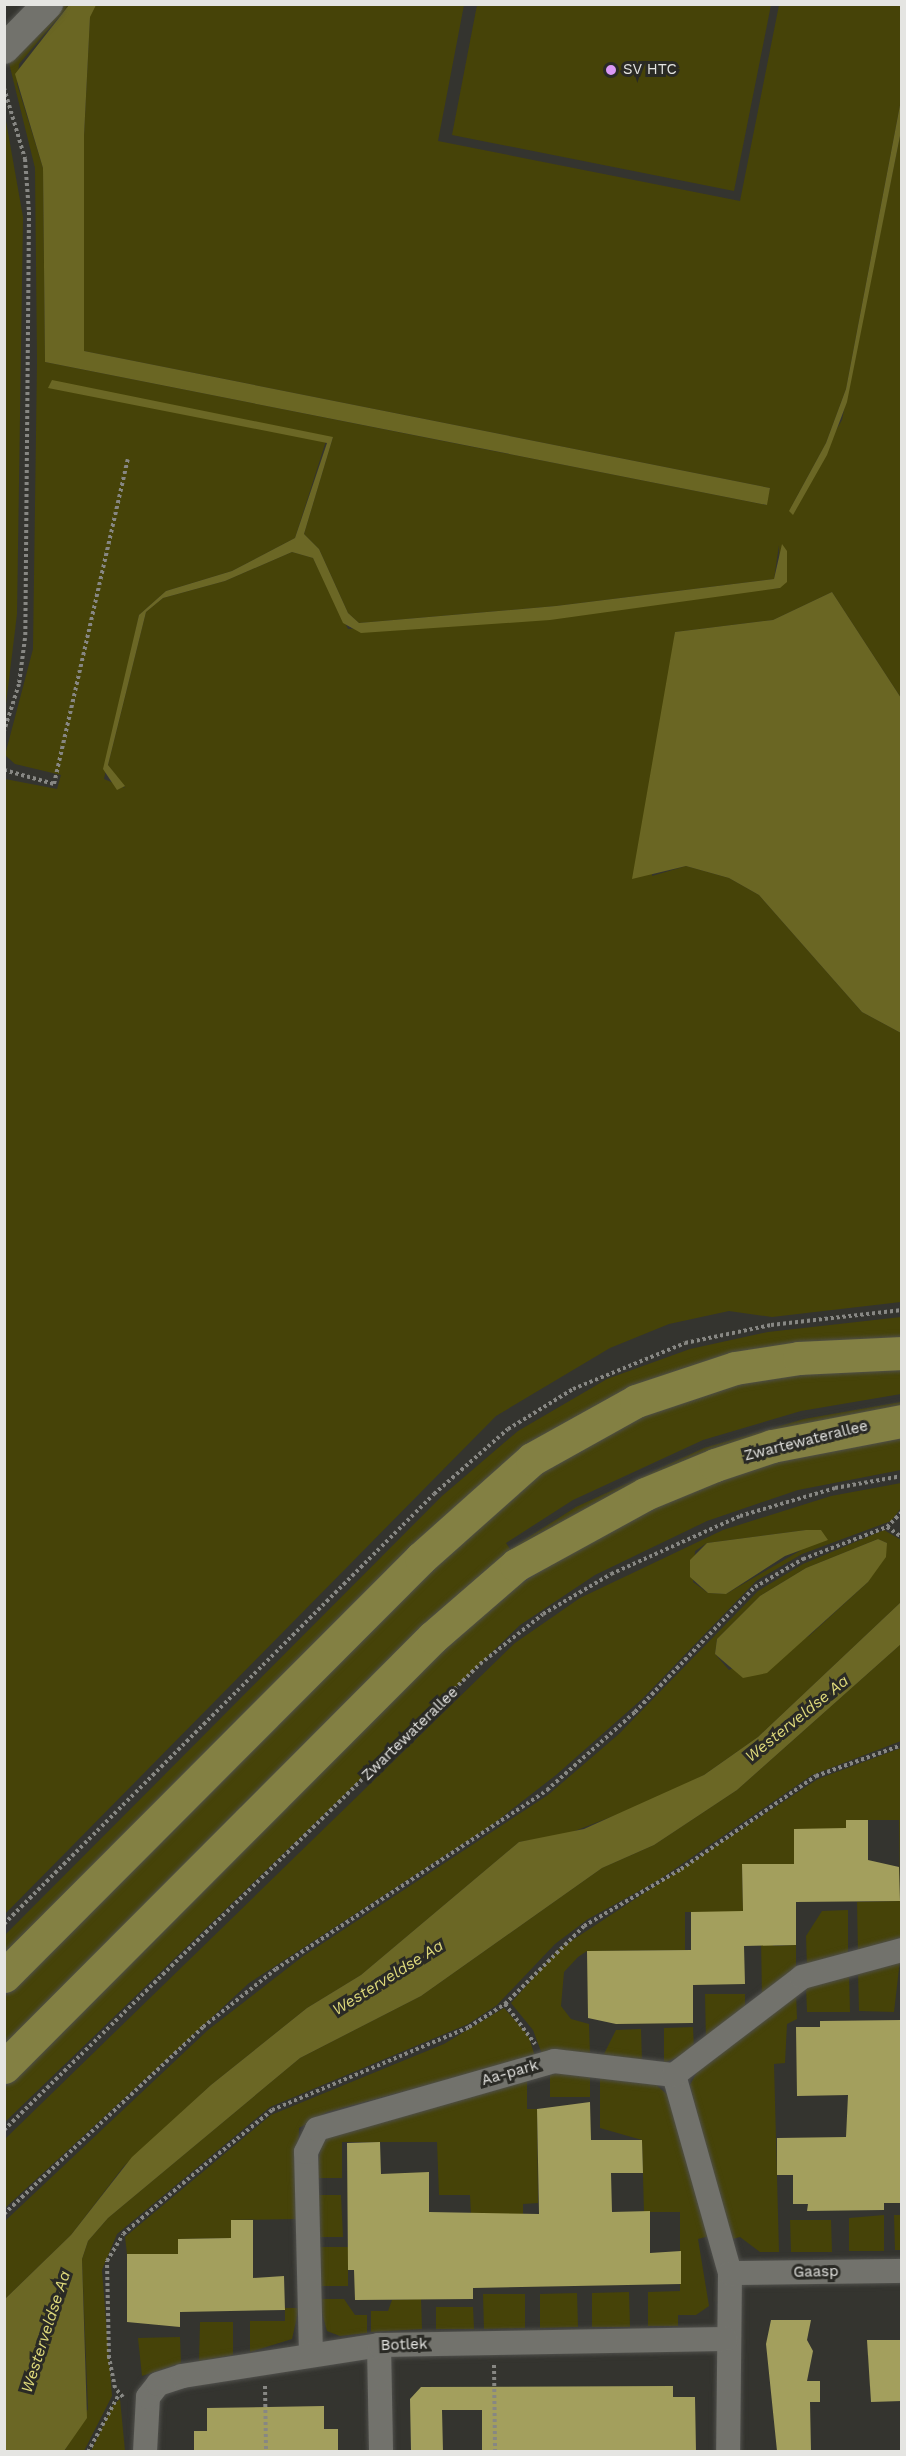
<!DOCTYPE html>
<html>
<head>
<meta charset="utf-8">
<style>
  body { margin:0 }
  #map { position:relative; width:906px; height:2456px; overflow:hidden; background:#34342f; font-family:"Work Sans",sans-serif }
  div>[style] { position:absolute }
  .green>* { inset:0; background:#464308 }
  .forest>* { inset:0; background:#6a6623 }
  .water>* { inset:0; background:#6b6725 }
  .building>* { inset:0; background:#a39f5d }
  .path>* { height:4px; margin-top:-2px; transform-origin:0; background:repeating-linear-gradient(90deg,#878783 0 3px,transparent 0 6px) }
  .roads { filter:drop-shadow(0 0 2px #50504c) drop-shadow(0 0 2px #50504c) }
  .minor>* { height:24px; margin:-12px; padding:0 12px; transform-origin:12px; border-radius:12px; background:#72726c }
  .tertiary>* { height:30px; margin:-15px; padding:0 15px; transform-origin:15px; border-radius:15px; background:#72726c }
  .primary>* { height:33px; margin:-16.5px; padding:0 16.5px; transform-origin:16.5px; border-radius:16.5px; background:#838043 }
  .dots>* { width:16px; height:16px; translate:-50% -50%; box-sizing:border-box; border:3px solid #2a2a25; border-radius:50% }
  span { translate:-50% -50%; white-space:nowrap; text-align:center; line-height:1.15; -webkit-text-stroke:6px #2a2a25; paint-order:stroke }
  .poi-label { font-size:15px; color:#e5e5e2 }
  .left { translate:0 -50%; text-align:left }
  .street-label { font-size:15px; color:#e5e5e2 }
  .water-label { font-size:16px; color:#ded97a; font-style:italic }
  .frame { position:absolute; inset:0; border:6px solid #e5e5e2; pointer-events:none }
</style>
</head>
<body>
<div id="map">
  <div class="green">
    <div style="clip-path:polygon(evenodd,96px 4px,464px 5px,438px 141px,740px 201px,779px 5px,901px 5px,901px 100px,846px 389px,826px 443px,789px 511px,842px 420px,901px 131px,901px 698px,832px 592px,773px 620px,675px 632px,652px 876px,686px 866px,729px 878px,759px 895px,862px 1012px,901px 1033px,901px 1302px,772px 1317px,729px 1311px,669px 1324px,610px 1348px,496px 1416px,5px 1914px,5px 779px,57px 789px,61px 775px,15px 764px,5px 755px,33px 649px,37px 361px,35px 168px,9px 63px,61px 5px,69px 5px,19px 64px,17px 84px,43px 168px,45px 362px,766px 505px,770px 488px,84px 351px,84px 136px,90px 16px,96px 4px,333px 437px,304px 534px,319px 549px,348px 613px,359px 623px,556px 606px,774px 579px,779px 545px,780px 588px,348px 629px,313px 558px,292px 552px,225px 581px,163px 598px,146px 612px,108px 765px,125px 788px,104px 779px,139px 615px,166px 591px,232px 571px,295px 538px,326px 441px,333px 437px)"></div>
    <div style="clip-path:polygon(477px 5px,771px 5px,734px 191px,452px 135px)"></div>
    <div style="clip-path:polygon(4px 110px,23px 217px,17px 614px,5px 712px)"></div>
    <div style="clip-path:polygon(901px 1317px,901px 1339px,627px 1391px,5px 1958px,5px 1935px,442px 1496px,518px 1431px,607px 1379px,690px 1349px,768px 1332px)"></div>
    <div style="clip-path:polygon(901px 1366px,901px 1394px,801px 1411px,703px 1440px,573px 1500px,506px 1543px,510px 1549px,576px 1507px,704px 1448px,804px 1419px,901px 1402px,901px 1409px,606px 1499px,5px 2049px,5px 1996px,476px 1523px,521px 1485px,608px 1429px,720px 1387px,783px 1374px)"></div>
    <div style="clip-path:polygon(901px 1435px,901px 1470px,798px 1490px,707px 1521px,595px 1575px,520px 1625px,5px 2122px,5px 2087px,435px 1654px,497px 1599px,613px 1525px,762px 1463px)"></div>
    <div style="clip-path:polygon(evenodd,901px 1483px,901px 1508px,891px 1521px,802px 1554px,756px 1581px,642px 1699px,556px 1775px,493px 1824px,249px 1983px,5px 2208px,5px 2139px,515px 1643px,580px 1598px,723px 1530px,831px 1496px,901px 1483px,806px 1530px,803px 1549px,726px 1594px,708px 1593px,693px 1582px,695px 1551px,707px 1543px,806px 1530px)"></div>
    <div style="clip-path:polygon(evenodd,884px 1530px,901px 1540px,901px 1602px,758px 1737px,704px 1775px,652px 1801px,567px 1834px,519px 1842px,361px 1975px,307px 2008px,211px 2085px,124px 2166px,71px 2235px,5px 2299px,5px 2221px,208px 2030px,302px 1957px,548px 1795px,619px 1734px,758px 1591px,803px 1564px,884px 1530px,878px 1539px,887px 1543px,868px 1582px,809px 1636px,729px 1670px,715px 1654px,717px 1639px,760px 1596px,806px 1568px,878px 1539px)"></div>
    <div style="clip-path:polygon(901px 1644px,901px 1741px,812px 1775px,657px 1881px,588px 1919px,555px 1944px,497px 2005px,468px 2024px,270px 2107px,117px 2234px,102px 2270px,112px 2396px,84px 2451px,64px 2452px,88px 2409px,82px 2259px,88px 2241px,108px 2218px,300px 2058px,421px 1996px,602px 1868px,654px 1845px,737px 1790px)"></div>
    <div style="clip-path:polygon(901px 1748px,901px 1941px,858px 1953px,857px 1902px,900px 1901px,899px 1820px,846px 1820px,846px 1829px,794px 1829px,794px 1864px,742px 1864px,743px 1912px,685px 1912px,685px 1950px,587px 1951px,578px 1957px,564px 1972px,561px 2006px,571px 2019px,589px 2024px,590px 2055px,542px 2054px,533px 2030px,511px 2003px,559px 1949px,818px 1779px)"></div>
    <div style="clip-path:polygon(848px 1910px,848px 1956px,807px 1967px,806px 1936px,822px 1911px)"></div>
    <div style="clip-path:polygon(761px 1939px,774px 1946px,796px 1945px,796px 1972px,762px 1997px)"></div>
    <div style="clip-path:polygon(900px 1960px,894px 2012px,859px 2011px,858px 1971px)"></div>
    <div style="clip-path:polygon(849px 1974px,850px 2012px,807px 2012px,806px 1987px)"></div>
    <div style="clip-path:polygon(796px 1992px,797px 2019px,787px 2024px,785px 2063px,774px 2064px,779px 2252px,760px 2252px,740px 2237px,729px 2240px,690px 2085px,698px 2070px)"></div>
    <div style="clip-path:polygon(705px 1994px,745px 1994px,745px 2010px,706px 2040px)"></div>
    <div style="clip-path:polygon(504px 2008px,528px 2035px,535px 2056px,327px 2112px,299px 2128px,297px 2219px,231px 2220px,231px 2238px,178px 2239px,178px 2254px,127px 2254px,125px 2237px,271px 2115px,444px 2044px)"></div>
    <div style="clip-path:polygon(693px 2027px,694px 2050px,664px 2063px,664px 2028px)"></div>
    <div style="clip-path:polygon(641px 2029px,642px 2062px,603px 2056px,616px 2030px)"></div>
    <div style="clip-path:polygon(550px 2072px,590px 2073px,590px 2097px,550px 2097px)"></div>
    <div style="clip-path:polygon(600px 2074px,654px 2083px,670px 2097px,709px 2236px,698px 2239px,709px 2306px,696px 2315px,678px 2315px,678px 2326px,648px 2326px,648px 2292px,680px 2291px,680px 2212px,644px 2212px,642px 2140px,600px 2128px)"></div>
    <div style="clip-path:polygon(527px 2078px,527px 2109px,537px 2109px,538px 2203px,523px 2204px,523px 2214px,471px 2215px,470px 2195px,439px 2195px,437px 2142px,342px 2142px,342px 2178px,316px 2178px,322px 2139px)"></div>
    <div style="clip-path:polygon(316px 2195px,341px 2195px,343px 2237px,317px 2237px)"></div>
    <div style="clip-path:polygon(884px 2215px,884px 2251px,849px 2251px,849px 2218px)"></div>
    <div style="clip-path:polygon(894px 2215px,901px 2215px,901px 2250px,895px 2250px)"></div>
    <div style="clip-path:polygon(790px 2220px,831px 2220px,832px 2252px,791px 2252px)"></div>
    <div style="clip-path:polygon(317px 2247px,348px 2247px,348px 2286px,318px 2286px)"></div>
    <div style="clip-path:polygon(629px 2292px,630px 2327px,592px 2327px,592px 2293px)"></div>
    <div style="clip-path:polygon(577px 2293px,578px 2327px,540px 2328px,540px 2294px)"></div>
    <div style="clip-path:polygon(483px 2294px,525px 2294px,525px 2328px,484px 2329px)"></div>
    <div style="clip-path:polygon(318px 2299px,344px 2299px,355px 2315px,367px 2315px,367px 2333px,340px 2336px,327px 2331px)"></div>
    <div style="clip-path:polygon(421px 2299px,422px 2329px,371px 2332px,371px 2311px,388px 2311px,392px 2300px)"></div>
    <div style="clip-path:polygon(436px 2307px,473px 2307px,474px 2329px,436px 2329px)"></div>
    <div style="clip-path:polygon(285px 2308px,299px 2308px,292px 2339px,250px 2352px,250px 2321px,285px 2321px)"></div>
    <div style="clip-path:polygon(200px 2322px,233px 2322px,233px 2355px,199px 2361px)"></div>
    <div style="clip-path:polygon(180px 2337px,181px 2363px,142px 2376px,138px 2338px)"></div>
    <div style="clip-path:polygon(120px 2399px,125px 2451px,91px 2451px,113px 2405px)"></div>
  </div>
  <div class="forest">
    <div style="clip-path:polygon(69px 5px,96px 5px,90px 17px,84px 136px,84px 351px,770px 488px,767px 505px,45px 362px,43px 168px,15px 74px)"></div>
    <div style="clip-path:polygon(832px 592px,901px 698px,901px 1033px,862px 1012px,759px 895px,729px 878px,686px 866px,632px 879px,675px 632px,773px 620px)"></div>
    <div style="clip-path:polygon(806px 1530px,821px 1530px,828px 1540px,785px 1556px,726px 1594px,708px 1593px,690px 1577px,690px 1560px,707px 1543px)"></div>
    <div style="clip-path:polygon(878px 1539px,887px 1543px,886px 1557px,868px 1582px,767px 1673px,743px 1678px,715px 1654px,717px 1639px,760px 1596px,806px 1568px)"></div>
  </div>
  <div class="water">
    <div style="clip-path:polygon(901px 100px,901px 131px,847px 402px,827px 455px,793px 515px,789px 511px,826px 443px,846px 389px)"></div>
    <div style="clip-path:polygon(52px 380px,333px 437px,304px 534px,319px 549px,348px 613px,359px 623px,556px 606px,774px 579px,782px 544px,787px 551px,787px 582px,780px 588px,550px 620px,361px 633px,343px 623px,313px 558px,292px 552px,225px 581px,163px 598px,146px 612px,108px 765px,125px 786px,117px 790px,103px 769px,139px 615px,166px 591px,232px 571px,295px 538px,327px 443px,48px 388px)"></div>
    <div style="clip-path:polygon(901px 1602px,901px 1644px,737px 1790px,654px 1845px,602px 1868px,421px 1996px,300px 2058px,108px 2218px,88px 2241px,82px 2259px,87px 2418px,64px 2451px,5px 2451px,5px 2299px,71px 2235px,132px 2157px,211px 2085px,307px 2008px,361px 1975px,519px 1842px,584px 1829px,704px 1775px,758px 1737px)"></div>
  </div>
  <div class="building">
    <div style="clip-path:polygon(846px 1820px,868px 1820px,868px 1860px,899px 1867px,900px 1901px,796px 1902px,796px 1945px,744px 1946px,745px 1984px,693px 1985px,693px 2023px,616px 2024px,588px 2018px,587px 1951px,691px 1950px,691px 1912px,743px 1911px,742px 1864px,794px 1864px,794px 1829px,846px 1828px)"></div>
    <div style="clip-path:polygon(902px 2020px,902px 2203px,884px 2203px,884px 2210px,807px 2211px,808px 2204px,793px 2204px,793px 2175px,777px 2175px,777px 2138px,846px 2137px,848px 2095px,797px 2096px,796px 2027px,820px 2027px,820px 2021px)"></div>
    <div style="clip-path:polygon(590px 2102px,591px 2140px,642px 2140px,643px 2173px,611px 2173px,612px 2212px,650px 2211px,650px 2253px,681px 2251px,681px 2284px,473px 2288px,473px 2299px,355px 2300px,354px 2270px,348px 2270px,347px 2143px,380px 2142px,381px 2174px,429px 2172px,429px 2212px,539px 2214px,537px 2109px)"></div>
    <div style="clip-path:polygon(231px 2220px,253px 2220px,253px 2278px,284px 2276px,285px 2310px,180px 2312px,180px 2327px,127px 2322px,127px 2254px,178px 2254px,178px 2239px,231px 2238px)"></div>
    <div style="clip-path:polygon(771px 2320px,811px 2320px,807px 2340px,813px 2351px,807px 2381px,820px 2381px,820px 2402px,810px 2402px,811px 2451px,777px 2451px,766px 2344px)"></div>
    <div style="clip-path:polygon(867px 2340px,902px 2340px,902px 2401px,871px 2402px)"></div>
    <div style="clip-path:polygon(673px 2386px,673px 2397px,695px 2397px,696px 2451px,482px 2451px,482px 2410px,442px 2410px,443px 2451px,411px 2451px,410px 2399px,421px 2387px)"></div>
    <div style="clip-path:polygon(324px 2406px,324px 2429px,338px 2429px,338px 2451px,194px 2451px,194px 2431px,207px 2431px,207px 2408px)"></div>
  </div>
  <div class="path">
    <div style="left:4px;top:88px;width:74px;rotate:73.5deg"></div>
    <div style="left:25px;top:159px;width:53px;rotate:85.7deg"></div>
    <div style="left:29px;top:212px;width:426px;rotate:90.5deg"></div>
    <div style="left:25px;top:638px;width:46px;rotate:97.4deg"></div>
    <div style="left:19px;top:684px;width:49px;rotate:107.7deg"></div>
    <div style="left:4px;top:770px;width:52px;rotate:15.6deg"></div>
    <div style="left:54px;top:784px;width:333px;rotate:-77.2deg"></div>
    <div style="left:887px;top:1527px;width:21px;rotate:-45deg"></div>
    <div style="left:4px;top:1924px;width:608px;rotate:-45deg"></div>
    <div style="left:434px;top:1494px;width:98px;rotate:-41.3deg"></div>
    <div style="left:508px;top:1429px;width:76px;rotate:-31.6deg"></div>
    <div style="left:573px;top:1389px;width:121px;rotate:-22.3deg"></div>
    <div style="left:685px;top:1343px;width:88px;rotate:-11.8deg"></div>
    <div style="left:771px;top:1325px;width:132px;rotate:-6.5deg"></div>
    <div style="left:505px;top:2004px;width:50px;rotate:53.1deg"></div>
    <div style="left:4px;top:2130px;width:666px;rotate:-44.39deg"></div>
    <div style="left:480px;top:1664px;width:80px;rotate:-38.4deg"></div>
    <div style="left:543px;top:1614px;width:79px;rotate:-30.5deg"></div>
    <div style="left:611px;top:1574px;width:141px;rotate:-24.2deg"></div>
    <div style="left:740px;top:1516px;width:99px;rotate:-16.4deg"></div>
    <div style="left:835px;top:1488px;width:68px;rotate:-10.2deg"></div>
    <div style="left:4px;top:2214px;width:273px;rotate:-43.2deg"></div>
    <div style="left:203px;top:2027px;width:93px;rotate:-38.5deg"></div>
    <div style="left:276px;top:1969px;width:325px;rotate:-33.4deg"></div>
    <div style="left:547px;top:1790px;width:118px;rotate:-41.6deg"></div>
    <div style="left:635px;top:1712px;width:173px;rotate:-46.2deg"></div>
    <div style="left:755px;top:1587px;width:56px;rotate:-30.3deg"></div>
    <div style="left:803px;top:1559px;width:90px;rotate:-20.9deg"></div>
    <div style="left:887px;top:1527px;width:18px;rotate:34deg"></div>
    <div style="left:494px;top:2365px;width:87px;rotate:89.3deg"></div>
    <div style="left:265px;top:2386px;width:66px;rotate:89.1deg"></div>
    <div style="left:123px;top:2397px;width:12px;rotate:-132deg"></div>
    <div style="left:115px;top:2388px;width:31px;rotate:-101deg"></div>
    <div style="left:109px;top:2358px;width:97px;rotate:-91.2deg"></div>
    <div style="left:107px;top:2261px;width:31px;rotate:-59deg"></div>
    <div style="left:123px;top:2234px;width:101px;rotate:-40.2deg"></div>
    <div style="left:200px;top:2169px;width:93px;rotate:-39.3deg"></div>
    <div style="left:272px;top:2110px;width:214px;rotate:-22.8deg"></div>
    <div style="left:469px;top:2027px;width:43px;rotate:-32.6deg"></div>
    <div style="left:505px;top:2004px;width:111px;rotate:-44.6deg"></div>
    <div style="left:584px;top:1926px;width:113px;rotate:-30.4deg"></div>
    <div style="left:681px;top:1869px;width:164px;rotate:-34.6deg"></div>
    <div style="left:816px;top:1776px;width:91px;rotate:-19.8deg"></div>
    <div style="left:88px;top:2452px;width:64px;rotate:-61.8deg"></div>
  </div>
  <div class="roads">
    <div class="minor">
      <div style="left:674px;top:2075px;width:206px;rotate:74.2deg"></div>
      <div style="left:730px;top:2273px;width:179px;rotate:90.6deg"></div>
      <div style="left:730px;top:2273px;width:172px;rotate:-0.7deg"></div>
      <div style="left:379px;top:2345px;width:107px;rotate:88.9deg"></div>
      <div style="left:311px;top:2355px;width:203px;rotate:-91.4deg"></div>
      <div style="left:306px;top:2152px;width:25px;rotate:-64deg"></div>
      <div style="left:317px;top:2129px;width:247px;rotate:-16deg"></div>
      <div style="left:554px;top:2061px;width:121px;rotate:6.7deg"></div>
      <div style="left:674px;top:2075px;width:161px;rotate:-37.4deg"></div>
      <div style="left:802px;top:1977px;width:104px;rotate:-15.1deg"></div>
      <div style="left:145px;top:2452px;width:55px;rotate:-86.9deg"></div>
      <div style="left:148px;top:2397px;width:16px;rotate:-52deg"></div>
      <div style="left:158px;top:2384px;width:25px;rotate:-18deg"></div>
      <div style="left:182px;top:2376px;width:199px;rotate:-8.9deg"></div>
      <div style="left:379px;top:2345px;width:347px;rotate:-1deg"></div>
    </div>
    <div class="tertiary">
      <div style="left:4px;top:49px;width:63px;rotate:-45.6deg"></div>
    </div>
    <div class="primary">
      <div style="left:4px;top:1976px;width:590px;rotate:-45.07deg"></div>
      <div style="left:421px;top:1558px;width:149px;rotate:-41.7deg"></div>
      <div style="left:532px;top:1459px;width:119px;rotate:-29.1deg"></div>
      <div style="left:636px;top:1401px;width:104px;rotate:-18.4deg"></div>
      <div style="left:735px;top:1368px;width:65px;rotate:-8.9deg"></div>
      <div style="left:799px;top:1358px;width:103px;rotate:-2.8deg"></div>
      <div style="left:4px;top:2067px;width:607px;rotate:-45.07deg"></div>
      <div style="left:433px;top:1637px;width:110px;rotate:-40.9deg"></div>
      <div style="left:516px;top:1565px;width:147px;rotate:-28.8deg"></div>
      <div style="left:645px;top:1494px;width:76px;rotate:-22.5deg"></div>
      <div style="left:715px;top:1465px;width:60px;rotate:-18.4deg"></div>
      <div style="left:772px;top:1446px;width:132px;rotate:-10.9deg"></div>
    </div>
  </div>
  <div class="dots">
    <div style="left:611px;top:70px;background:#db99f5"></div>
  </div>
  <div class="poi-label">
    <span class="left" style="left:623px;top:70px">SV HTC</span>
  </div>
  <div class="street-label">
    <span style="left:806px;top:1441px;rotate:-14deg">Zwartewaterallee</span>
    <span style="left:410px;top:1734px;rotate:-44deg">Zwartewaterallee</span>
    <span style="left:510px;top:2073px;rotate:-16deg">Aa-park</span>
    <span style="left:816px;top:2272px;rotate:-1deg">Gaasp</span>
    <span style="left:404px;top:2345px;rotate:-2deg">Botlek</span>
  </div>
  <div class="water-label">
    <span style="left:797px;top:1719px;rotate:-39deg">Westerveldse Aa</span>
    <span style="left:388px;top:1978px;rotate:-32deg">Westerveldse Aa</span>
    <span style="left:46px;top:2332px;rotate:-72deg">Westerveldse Aa</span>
  </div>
  <div class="frame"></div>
</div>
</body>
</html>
